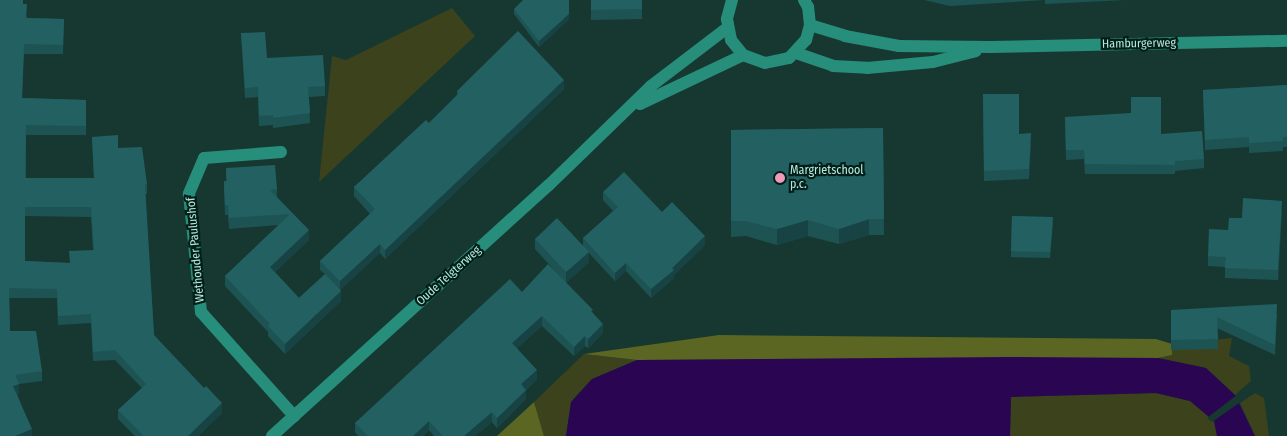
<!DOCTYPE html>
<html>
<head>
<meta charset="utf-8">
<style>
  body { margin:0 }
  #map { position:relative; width:1287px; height:436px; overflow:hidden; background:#173831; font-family:"Fira Sans Condensed",sans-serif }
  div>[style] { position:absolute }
  .green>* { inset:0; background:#3b421c }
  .forest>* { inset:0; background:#5b6622 }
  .water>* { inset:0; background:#2a0552 }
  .pier>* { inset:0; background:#173831 }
  .minor>* { height:12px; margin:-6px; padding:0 6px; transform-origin:6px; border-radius:6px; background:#268e7b }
  .wall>* { inset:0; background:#1e5354 }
  .shaded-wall>* { inset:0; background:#184345 }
  .building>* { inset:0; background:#236062 }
  .dots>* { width:14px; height:14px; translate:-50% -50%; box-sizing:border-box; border:2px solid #001f19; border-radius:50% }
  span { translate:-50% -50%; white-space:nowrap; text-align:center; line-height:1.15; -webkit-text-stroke:4.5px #001f19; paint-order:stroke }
  .street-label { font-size:12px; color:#b8e8dc }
  .poi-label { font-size:12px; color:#b8e8dc }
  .left { translate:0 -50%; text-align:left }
</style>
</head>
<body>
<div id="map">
  <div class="green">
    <div style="clip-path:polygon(452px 8px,475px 36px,319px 182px,332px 56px,346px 60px)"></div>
    <div style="clip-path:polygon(1232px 338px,1229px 356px,1249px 366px,1251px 381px,1235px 395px,1206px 368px,1158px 358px,1172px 355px,1172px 344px)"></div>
    <div style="clip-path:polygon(584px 354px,637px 360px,592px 379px,571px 402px,566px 436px,544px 436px,534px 402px)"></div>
    <div style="clip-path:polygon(1156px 393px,1190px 401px,1214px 421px,1217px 436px,1010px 436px,1011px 397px)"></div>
    <div style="clip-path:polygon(1255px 393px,1264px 398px,1269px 436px,1255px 436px,1240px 403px)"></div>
  </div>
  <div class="forest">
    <div style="clip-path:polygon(719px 335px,1156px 339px,1172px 344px,1172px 355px,1158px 358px,637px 360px,584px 354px)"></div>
    <div style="clip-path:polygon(534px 402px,544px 436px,497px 436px)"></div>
  </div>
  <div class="water">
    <div style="clip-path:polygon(1009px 357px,1158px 358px,1206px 368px,1235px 395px,1255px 436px,1217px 436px,1214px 421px,1190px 401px,1156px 393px,1011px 397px,1010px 436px,566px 436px,571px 402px,592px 379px,637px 360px)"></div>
  </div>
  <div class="pier">
    <div style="clip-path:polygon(1238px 394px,1242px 401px,1212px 422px,1207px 418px)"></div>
  </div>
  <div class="minor">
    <div style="left:732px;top:0;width:20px;rotate:105deg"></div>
    <div style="left:727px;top:19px;width:21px;rotate:79deg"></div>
    <div style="left:731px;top:40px;width:19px;rotate:51deg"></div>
    <div style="left:743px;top:55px;width:23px;rotate:20deg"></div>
    <div style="left:765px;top:63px;width:25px;rotate:-12deg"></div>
    <div style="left:789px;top:58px;width:25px;rotate:-47deg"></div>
    <div style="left:806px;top:40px;width:16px;rotate:-75deg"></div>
    <div style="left:810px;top:25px;width:18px;rotate:-96deg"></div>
    <div style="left:808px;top:7px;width:8px;rotate:-120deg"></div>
    <div style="left:810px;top:25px;width:37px;rotate:17deg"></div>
    <div style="left:845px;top:36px;width:55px;rotate:10.5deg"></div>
    <div style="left:899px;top:46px;width:91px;rotate:0.6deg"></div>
    <div style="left:990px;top:47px;width:297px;rotate:-1.2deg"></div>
    <div style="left:796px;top:53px;width:39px;rotate:19deg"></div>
    <div style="left:833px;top:66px;width:34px;rotate:3deg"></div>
    <div style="left:867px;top:68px;width:66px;rotate:-5.2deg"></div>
    <div style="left:933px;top:62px;width:44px;rotate:-14.3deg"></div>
    <div style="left:640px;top:104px;width:114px;rotate:-25.4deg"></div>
    <div style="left:281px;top:152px;width:77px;rotate:175.5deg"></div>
    <div style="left:204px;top:158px;width:39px;rotate:113deg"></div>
    <div style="left:189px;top:194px;width:119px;rotate:84.2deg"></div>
    <div style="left:201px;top:312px;width:140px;rotate:48.2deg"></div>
    <div style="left:272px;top:436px;width:374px;rotate:-42.2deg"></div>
    <div style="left:549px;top:185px;width:142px;rotate:-44.1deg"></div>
    <div style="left:651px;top:86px;width:96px;rotate:-37.3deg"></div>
  </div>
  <div class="wall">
    <div style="clip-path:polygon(591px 0,642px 0,642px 19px,591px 20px)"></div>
    <div style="clip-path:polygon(924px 0,1125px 0,1045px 4px,1045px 0,950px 6px)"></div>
    <div style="clip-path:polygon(evenodd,23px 4px,27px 18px,64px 19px,63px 54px,24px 54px,22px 98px,86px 100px,86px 135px,26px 135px,26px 178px,94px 178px,92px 137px,118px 148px,147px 184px,147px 194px,145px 194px,154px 335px,222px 413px,198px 436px,135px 436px,118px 419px,118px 410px,142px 388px,115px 360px,93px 361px,91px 323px,58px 325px,57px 298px,9px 298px,10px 331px,42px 371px,42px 381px,19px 384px,19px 393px,17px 394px,32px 436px,0 436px,23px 4px,25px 216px,91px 217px,93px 250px,69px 263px,25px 261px,25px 216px)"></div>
    <div style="clip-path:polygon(514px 9px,569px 19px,539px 47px,514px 14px)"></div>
    <div style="clip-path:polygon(241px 33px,267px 58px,325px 86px,325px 96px,309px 97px,310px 123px,273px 128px,273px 125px,259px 126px,258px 97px,245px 98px)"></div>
    <div style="clip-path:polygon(1287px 85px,1287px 147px,1283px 147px,1283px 151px,1249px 153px,1249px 147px,1205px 150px,1203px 90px)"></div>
    <div style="clip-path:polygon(564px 89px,385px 259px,380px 253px,340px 290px,341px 301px,285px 354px,268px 336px,268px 332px,225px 286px,225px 276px,279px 225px,229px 229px,228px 215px,225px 215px,224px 192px,224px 181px,226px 181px,226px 168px,277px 189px,277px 197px,309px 240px,275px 272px,299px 298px,325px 274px,320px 270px,320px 261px,370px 214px,354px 196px,354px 187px,429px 123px,457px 96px,457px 91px)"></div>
    <div style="clip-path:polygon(983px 94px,1019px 134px,1031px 143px,1029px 179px,984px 181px)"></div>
    <div style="clip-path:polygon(1065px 117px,1161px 134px,1204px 159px,1204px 168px,1175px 171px,1175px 174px,1085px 174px,1084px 159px,1066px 160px)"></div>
    <div style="clip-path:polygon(883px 128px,884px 235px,869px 235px,839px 244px,808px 236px,777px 245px,746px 236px,731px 237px,731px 130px)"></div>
    <div style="clip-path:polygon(603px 192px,662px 212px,705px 245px,674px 275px,674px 278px,651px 298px,626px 271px,615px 281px,589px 253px,589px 262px,566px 283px,593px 313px,603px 333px,588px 348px,585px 346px,574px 356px,542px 326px,517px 348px,537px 379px,526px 390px,526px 399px,497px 428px,492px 422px,475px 436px,434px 436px,429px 430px,423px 436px,358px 436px,355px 432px,355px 423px,522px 292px,565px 282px,535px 249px,535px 239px,583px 246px,583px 238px,613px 211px,603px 200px)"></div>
    <div style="clip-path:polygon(1282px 211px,1278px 280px,1225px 278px,1225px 267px,1208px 266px,1208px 256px,1228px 230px,1242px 218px)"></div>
    <div style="clip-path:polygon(1012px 216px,1053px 223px,1050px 258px,1011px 257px)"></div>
    <div style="clip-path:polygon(1171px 310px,1277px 314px,1275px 355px,1217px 328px,1218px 349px,1171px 350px)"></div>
  </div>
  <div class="shaded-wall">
    <div style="clip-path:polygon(569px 14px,569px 19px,539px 47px,539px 41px)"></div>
    <div style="clip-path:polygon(564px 80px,564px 89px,385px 259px,385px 250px)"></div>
    <div style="clip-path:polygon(1031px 133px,1031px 143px,1029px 179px,1029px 169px)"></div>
    <div style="clip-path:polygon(1282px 201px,1282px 211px,1278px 280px,1278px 270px)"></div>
    <div style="clip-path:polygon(869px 219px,869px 235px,839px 244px,839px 229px)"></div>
    <div style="clip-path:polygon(808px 220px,808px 236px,777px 245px,777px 229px)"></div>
    <div style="clip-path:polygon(309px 230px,309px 240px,270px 277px,270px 267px)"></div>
    <div style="clip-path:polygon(705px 236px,705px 245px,674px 275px,674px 278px,651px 298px,651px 289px)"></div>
    <div style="clip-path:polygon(380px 244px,380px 253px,340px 290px,340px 281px)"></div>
    <div style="clip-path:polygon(589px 252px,589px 262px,566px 283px,566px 272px)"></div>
    <div style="clip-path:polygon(626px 263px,626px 271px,615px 281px,615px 273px)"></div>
    <div style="clip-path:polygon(341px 291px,341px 301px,285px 354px,285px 344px)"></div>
    <div style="clip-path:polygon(542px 316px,542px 326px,512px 353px,512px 343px)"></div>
    <div style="clip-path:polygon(603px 324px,603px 333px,588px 348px,588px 339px)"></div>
    <div style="clip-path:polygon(585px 336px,585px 346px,574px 356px,574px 347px)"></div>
    <div style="clip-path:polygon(537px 370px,537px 379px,521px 394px,521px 384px)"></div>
    <div style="clip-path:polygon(19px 384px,19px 393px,13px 395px,13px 386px)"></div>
    <div style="clip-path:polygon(526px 390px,526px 399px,497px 428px,497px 418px)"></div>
    <div style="clip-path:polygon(222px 403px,222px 413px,198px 436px,188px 436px)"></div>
    <div style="clip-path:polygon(492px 412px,492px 422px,475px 436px,464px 436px)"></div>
    <div style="clip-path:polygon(429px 421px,429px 430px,423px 436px,413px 436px)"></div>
    <div style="clip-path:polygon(32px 429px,32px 436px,15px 436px)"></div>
  </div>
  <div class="building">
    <div style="clip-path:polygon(evenodd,0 0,23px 0,23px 4px,27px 4px,26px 18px,64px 19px,63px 45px,24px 44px,22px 98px,86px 100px,86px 126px,26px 125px,25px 178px,94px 178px,92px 137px,118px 135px,118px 148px,142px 147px,147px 184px,145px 184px,154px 335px,204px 388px,206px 386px,222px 403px,188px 436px,141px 436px,143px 435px,118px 410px,146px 384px,115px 350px,93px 352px,91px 314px,58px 316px,57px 289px,9px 288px,10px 331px,36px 331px,42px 371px,15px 375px,19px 384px,13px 386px,32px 429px,15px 436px,0 436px,0 0,25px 207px,91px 207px,94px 250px,69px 251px,70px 263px,25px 261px,25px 207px)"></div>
    <div style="clip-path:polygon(523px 0,569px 0,569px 14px,539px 41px,514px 9px)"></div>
    <div style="clip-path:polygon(591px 0,642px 0,642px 9px,591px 10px)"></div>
    <div style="clip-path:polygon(518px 31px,564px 80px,385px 250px,380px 244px,340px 281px,320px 261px,375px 209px,354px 187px,426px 120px,429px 123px,459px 93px,457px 91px)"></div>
    <div style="clip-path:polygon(265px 32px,267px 58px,323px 55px,325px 86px,308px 87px,310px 113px,273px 118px,273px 115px,259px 116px,258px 87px,245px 88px,241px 33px)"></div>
    <div style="clip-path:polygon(1287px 85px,1287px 137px,1283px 137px,1283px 141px,1249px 143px,1249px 137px,1205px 140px,1203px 90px)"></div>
    <div style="clip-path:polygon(983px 94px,1019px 94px,1019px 134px,1031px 133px,1029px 169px,984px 171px)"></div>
    <div style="clip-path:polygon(1131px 97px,1161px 97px,1161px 134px,1202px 131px,1204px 159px,1175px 161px,1175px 165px,1085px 164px,1084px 150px,1066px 150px,1065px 117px,1131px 113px)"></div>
    <div style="clip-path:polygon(883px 128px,884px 219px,869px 219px,839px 229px,808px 220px,777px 229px,746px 221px,731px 221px,731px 130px)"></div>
    <div style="clip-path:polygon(275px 165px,277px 189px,270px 190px,309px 230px,270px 267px,299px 298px,325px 274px,341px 291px,285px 344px,268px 326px,270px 324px,225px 276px,290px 214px,229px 218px,228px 205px,225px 205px,224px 181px,227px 181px,226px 168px)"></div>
    <div style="clip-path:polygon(624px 172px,662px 212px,672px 202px,705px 236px,672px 268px,674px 270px,651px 289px,626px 263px,615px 273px,583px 238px,618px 207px,603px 192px)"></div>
    <div style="clip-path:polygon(1243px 198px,1282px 201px,1278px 270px,1225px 268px,1226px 257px,1208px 256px,1209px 229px,1228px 230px,1229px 218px,1242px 218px)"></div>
    <div style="clip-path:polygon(1012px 216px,1053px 217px,1050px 252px,1011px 251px)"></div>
    <div style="clip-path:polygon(557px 218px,589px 252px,566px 272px,535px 239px)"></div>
    <div style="clip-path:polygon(548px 264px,593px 310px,591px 311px,603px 324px,588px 339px,585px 336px,574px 347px,542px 316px,512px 343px,537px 370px,521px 384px,526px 390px,497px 418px,492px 412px,464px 436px,443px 436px,429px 421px,413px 436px,368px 436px,355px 423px,510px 279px,522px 292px)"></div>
    <div style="clip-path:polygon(1277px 304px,1275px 345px,1217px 317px,1218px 339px,1171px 340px,1171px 310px)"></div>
  </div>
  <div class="dots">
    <div style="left:780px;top:178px;background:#ef9ab8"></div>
  </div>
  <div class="street-label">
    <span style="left:1139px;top:44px;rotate:-1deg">Hamburgerweg</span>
    <span style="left:196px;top:250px;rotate:-95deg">Wethouder Paulushof</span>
    <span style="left:449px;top:276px;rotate:-42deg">Oude Telgterweg</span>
  </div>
  <div class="poi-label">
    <span class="left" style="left:790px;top:178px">Margrietschool<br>p.c.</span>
  </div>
</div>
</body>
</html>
